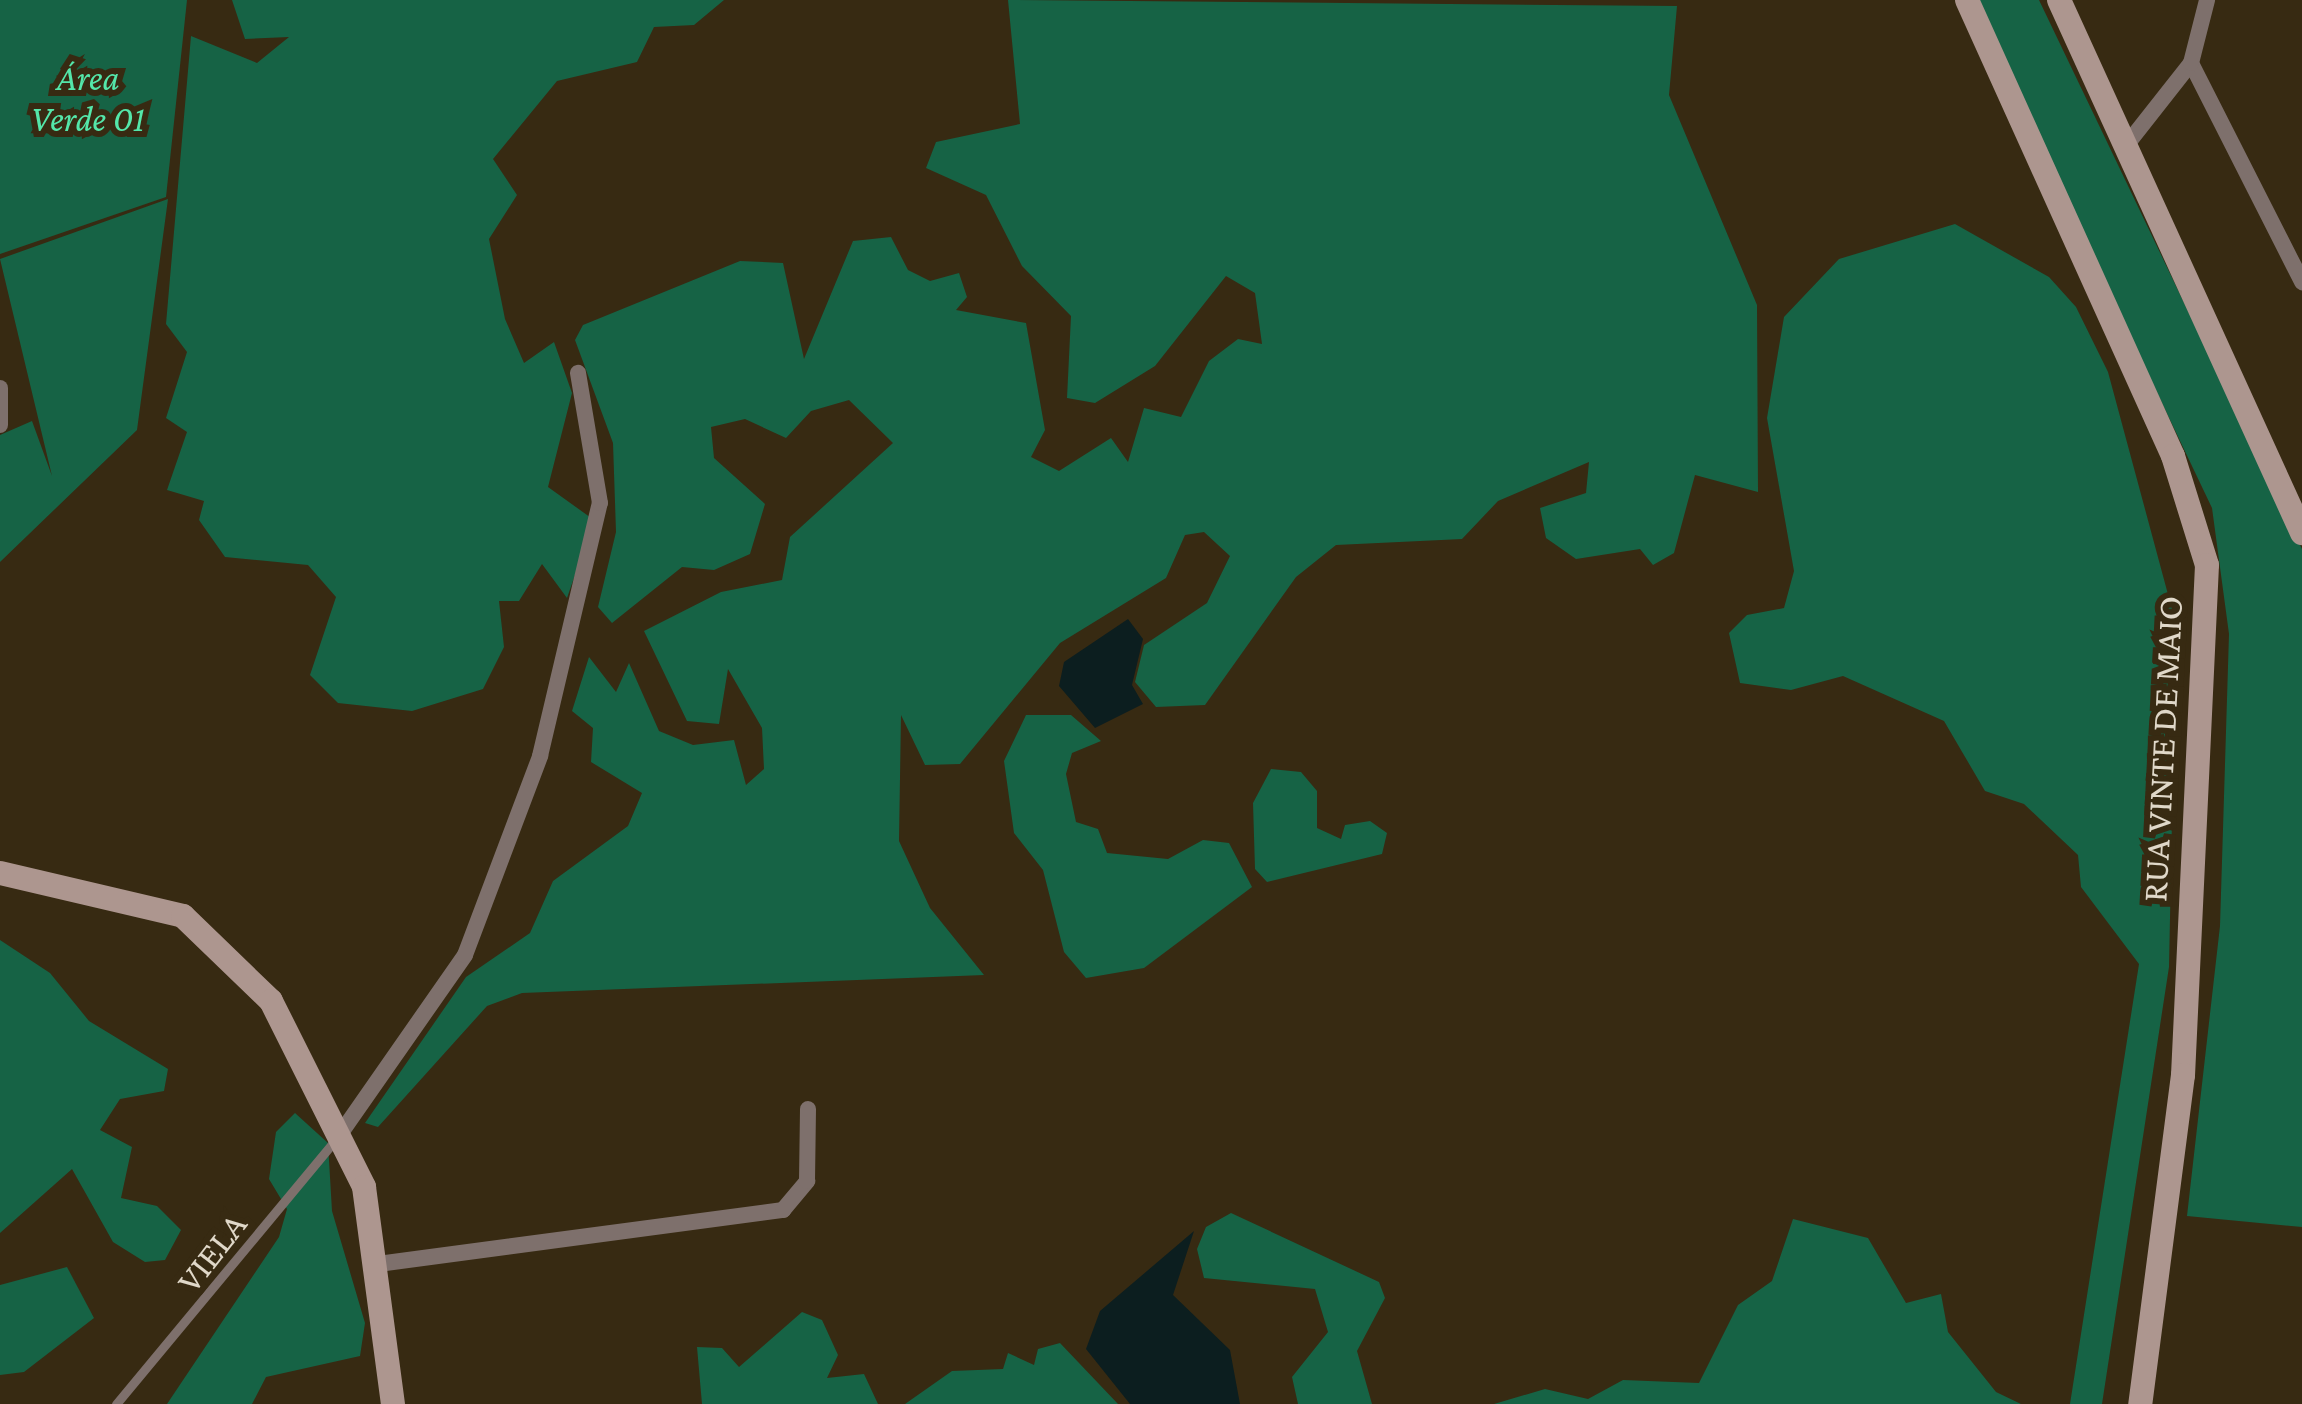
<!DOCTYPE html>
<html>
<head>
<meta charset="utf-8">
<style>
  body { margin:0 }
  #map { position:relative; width:2302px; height:1404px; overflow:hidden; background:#372a12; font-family:"Crimson Pro",serif }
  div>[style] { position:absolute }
  .green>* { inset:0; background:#166345 }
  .water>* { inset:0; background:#0c1e1f }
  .lane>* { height:9px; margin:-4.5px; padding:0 4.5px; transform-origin:4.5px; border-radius:4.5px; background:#7e706c }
  .street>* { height:16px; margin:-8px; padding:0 8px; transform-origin:8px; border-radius:8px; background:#7e706c }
  .secondary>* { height:24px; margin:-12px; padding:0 12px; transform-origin:12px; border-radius:12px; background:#ad968f }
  span { translate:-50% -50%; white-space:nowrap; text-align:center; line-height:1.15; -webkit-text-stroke:12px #372a12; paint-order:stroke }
  .park-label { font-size:36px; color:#54e7aa; font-style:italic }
  .street-label { font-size:36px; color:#e0d8c9 }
</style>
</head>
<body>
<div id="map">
  <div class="green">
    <div style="clip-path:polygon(0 0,187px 0,166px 197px,0 254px)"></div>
    <div style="clip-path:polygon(232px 0,724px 0,694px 25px,654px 27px,637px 62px,557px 81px,493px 159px,517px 195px,489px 239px,505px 319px,524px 363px,554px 342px,572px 393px,548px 487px,594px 520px,567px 598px,542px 564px,519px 601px,499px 601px,504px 647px,483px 689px,412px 711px,338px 703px,310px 675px,336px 597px,308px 565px,225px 557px,199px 520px,204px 501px,167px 490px,187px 432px,166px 418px,187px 352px,166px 324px,191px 36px,257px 63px,289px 37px,245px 39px)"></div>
    <div style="clip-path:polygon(1008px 0,1677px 6px,1669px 95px,1757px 305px,1758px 492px,1695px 475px,1674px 553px,1653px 565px,1640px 549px,1576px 559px,1546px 538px,1540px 508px,1586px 493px,1589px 462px,1498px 501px,1462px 539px,1336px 545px,1296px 577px,1205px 705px,1156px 707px,1135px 682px,1144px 645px,1207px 603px,1230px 556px,1204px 532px,1185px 535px,1166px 578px,1060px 643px,960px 764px,925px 765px,901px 715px,899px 841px,930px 908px,984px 975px,522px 993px,487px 1006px,378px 1127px,365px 1123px,466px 977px,530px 933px,553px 881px,628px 826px,642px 793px,591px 762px,593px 728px,572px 711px,589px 657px,616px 692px,629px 663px,659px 731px,693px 745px,734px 740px,746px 785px,764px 769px,762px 728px,728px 669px,719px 724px,687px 721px,644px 631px,721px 592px,782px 580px,790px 537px,893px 443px,849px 400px,811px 411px,786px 438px,745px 419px,711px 427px,714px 458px,765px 504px,750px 554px,714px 570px,682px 567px,612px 623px,598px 607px,616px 532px,613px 443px,575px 340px,583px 325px,740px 261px,783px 263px,804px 359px,853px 241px,891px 237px,908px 270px,930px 281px,959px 273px,967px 297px,956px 310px,1026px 323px,1045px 430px,1031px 457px,1059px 471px,1111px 438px,1128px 462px,1144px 408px,1181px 417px,1209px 361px,1238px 339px,1262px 344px,1255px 293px,1226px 276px,1155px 366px,1095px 403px,1067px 398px,1071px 316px,1022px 266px,986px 195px,926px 168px,936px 142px,1020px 124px)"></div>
    <div style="clip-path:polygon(1970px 0,2039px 0,2302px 549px,2302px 1227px,2187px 1216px,2220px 926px,2229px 634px,2212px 508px)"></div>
    <div style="clip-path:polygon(168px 199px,137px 430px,0 562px,0 435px,32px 421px,52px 476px,0 259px)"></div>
    <div style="clip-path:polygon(1955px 224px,2049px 277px,2076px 307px,2108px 372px,2176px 624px,2169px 967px,2102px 1404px,2070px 1404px,2139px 964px,2081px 887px,2078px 855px,2024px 804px,1985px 791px,1944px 721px,1843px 676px,1791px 690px,1740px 683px,1729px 633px,1747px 615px,1784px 608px,1794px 571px,1767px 418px,1784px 317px,1839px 259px)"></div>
    <div style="clip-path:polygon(1026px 715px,1071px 715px,1101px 741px,1072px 753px,1066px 774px,1076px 822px,1098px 829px,1107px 853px,1168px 859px,1203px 840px,1229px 843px,1252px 887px,1144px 968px,1086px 978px,1064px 952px,1043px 870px,1014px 833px,1004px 761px)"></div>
    <div style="clip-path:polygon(1271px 769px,1301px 772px,1317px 791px,1317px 828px,1341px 839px,1345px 825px,1370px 821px,1387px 833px,1382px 854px,1267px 882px,1255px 869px,1253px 803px)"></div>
    <div style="clip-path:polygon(0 940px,50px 973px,89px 1021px,168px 1069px,164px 1091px,120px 1099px,100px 1130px,132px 1147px,121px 1198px,157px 1206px,181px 1230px,165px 1260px,145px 1262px,113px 1242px,72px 1169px,0 1233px)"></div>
    <div style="clip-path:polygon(295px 1113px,328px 1143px,332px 1211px,365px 1323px,360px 1356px,266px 1377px,252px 1404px,167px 1404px,279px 1237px,287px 1209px,269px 1179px,276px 1132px)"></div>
    <div style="clip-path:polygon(1231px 1213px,1379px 1282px,1385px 1298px,1357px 1351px,1372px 1404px,1298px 1404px,1292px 1377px,1328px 1332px,1315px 1289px,1204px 1278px,1197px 1249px,1206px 1227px)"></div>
    <div style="clip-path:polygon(1793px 1219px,1868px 1238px,1906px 1303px,1941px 1294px,1948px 1332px,1996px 1392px,2021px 1404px,1494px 1404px,1545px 1389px,1588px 1399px,1623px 1380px,1699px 1383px,1738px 1305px,1772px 1281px)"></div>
    <div style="clip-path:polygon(67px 1267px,94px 1318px,24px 1372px,0 1375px,0 1285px)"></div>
    <div style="clip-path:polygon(802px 1312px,822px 1320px,838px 1355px,827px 1378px,864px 1374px,878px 1404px,702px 1404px,697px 1347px,722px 1348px,739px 1367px)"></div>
    <div style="clip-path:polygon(1060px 1343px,1118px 1404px,905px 1404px,952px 1371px,1003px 1369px,1008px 1353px,1034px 1365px,1038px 1349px)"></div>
  </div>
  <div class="water">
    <div style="clip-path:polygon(1128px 619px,1143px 639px,1132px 685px,1143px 704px,1095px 728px,1059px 686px,1064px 662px)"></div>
    <div style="clip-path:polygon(1194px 1231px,1173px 1295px,1230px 1350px,1240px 1404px,1130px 1404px,1086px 1349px,1100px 1311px)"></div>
  </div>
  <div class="lane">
    <div style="left:116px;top:1404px;width:344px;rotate:-50.3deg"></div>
  </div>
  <div class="street">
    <div style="left:2191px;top:63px;width:246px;rotate:63.1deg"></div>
    <div style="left:2128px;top:143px;width:102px;rotate:-51.8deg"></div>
    <div style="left:2191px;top:63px;width:65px;rotate:-75.7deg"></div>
    <div style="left:0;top:388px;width:37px;rotate:90deg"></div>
    <div style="left:343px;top:1130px;width:213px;rotate:-55.1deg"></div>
    <div style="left:465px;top:955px;width:213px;rotate:-69.3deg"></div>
    <div style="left:540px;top:756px;width:260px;rotate:-76.7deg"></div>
    <div style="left:600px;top:503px;width:132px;rotate:-99.6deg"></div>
    <div style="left:378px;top:1264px;width:409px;rotate:-7.6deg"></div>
    <div style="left:783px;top:1210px;width:38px;rotate:-50deg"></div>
    <div style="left:807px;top:1181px;width:72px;rotate:-89.2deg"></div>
  </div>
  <div class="secondary">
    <div style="left:1967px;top:0;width:500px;rotate:65.69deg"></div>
    <div style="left:2173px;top:456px;width:114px;rotate:72.7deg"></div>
    <div style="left:2207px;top:565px;width:511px;rotate:92.69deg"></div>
    <div style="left:2183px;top:1075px;width:332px;rotate:97.4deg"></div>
    <div style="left:2059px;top:0;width:586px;rotate:65.49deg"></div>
    <div style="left:0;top:873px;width:188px;rotate:13.2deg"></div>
    <div style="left:183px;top:916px;width:122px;rotate:44deg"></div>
    <div style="left:271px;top:1001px;width:208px;rotate:63.4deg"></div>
    <div style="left:364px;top:1187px;width:219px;rotate:82.4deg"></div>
  </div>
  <div class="park-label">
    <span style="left:88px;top:99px">Área<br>Verde 01</span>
  </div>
  <div class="street-label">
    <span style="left:2163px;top:749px;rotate:-87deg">RUA VINTE DE MAIO</span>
    <span style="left:212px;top:1253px;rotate:-52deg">VIELA</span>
  </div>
</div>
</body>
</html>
